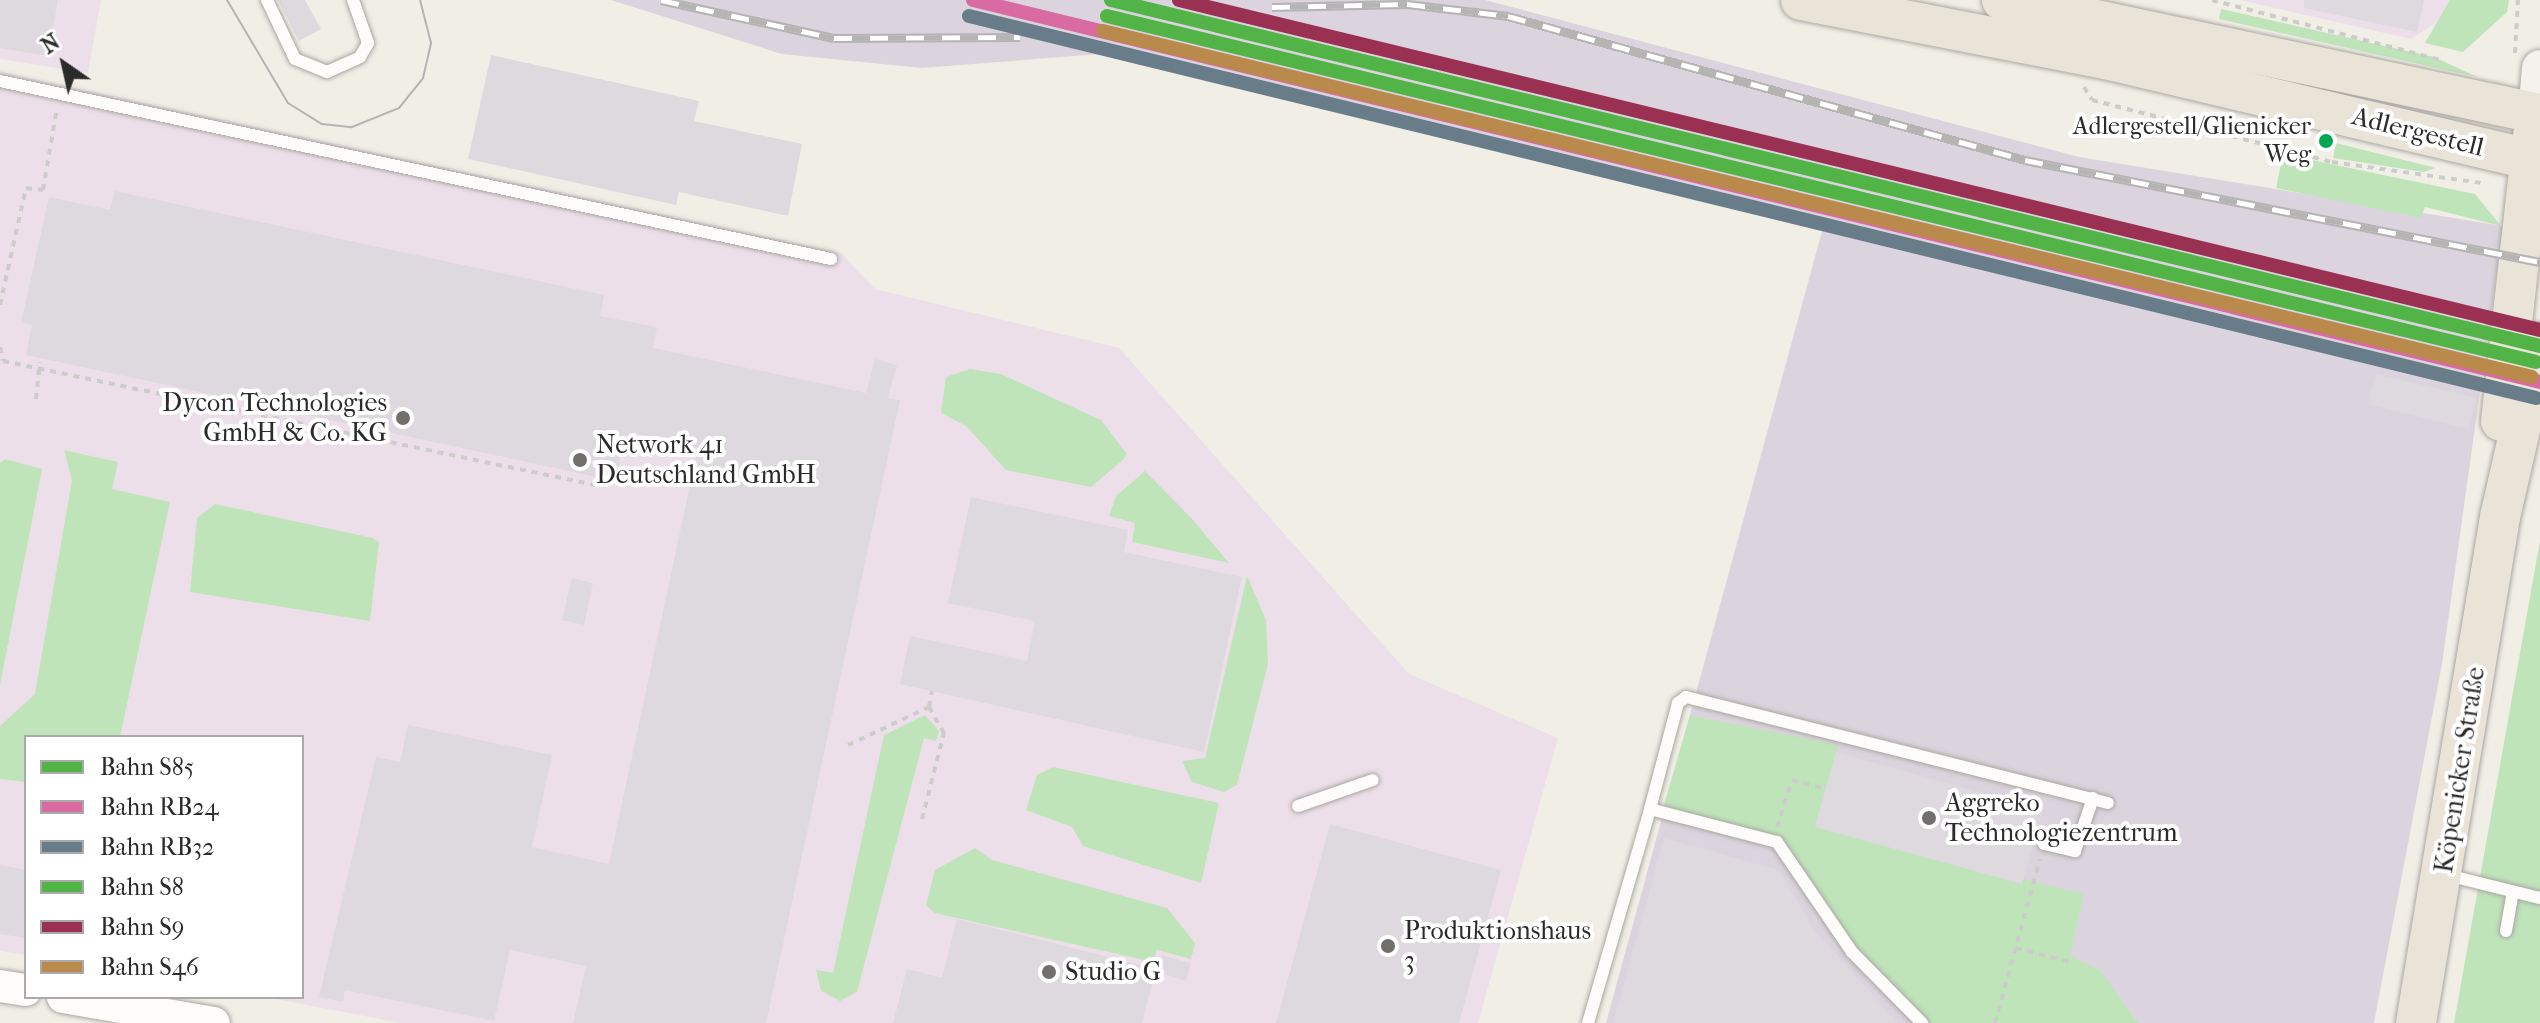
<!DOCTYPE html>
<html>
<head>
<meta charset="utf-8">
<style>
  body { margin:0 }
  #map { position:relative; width:2540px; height:1023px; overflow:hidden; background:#f1eee6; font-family:"IM FELL French Canon",serif }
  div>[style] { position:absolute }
  .built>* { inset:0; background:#eddfea }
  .industrial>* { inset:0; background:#dbd4de }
  .green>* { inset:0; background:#bfe4ba }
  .building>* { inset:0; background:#ddd9de }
  .path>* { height:4px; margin-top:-2px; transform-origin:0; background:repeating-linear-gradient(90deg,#ccccca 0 6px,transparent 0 12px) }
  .roads { filter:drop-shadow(0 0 2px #aaa8a3) drop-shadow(0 0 2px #aaa8a3) }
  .service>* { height:12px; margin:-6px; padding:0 6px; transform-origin:6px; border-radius:6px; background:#fdfcfb }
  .tertiary>* { height:32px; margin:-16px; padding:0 16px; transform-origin:16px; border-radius:16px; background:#fdfcfb }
  .secondary>* { height:36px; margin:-18px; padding:0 18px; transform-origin:18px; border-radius:18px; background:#f5f2ed }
  .primary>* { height:40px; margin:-20px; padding:0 20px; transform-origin:20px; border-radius:20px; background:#e9e3d8 }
  .tram>* { height:2px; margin:-1px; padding:0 1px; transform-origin:1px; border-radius:1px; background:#b5b4b3 }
  .rail>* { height:9px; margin-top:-4.5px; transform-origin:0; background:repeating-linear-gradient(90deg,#fff 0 18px,#b5b4b3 0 36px); box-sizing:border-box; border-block:2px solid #b5b4b3 }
  .rail-1>* { height:14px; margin:-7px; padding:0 7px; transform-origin:7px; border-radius:7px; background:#52b447 }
  .rail-2>* { height:14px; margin:-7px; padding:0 7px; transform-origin:7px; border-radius:7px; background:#da6ba2 }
  .rail-3>* { height:14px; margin:-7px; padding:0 7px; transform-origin:7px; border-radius:7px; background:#697c8a }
  .rail-4>* { height:14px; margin:-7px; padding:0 7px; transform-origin:7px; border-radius:7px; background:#52b447 }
  .rail-5>* { height:14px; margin:-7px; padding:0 7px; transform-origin:7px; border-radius:7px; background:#9a3052 }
  .rail-6>* { height:14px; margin:-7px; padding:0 7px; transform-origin:7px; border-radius:7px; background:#ba8a4d }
  .dots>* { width:22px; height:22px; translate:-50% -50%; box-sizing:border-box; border:4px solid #fff; border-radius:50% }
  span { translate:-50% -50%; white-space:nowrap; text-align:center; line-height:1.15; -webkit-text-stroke:8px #fff; paint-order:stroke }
  .bus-label { font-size:24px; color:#2b2b2b }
  .right { translate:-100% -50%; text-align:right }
  .street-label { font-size:26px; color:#2b2b2b }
  .poi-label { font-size:26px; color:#2b2b2b }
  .left { translate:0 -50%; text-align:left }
  .legend { position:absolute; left:24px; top:735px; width:280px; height:264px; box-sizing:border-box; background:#fff; border:2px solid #aaa; margin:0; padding:10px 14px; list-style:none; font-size:24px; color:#2b2b2b }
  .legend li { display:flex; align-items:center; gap:16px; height:40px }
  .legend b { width:40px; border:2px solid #aaa }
  .north { position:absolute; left:24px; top:24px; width:80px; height:80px; -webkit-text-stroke:6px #fff; paint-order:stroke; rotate:326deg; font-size:22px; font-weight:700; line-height:32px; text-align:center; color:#2b2b2b }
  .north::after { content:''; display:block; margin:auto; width:28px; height:36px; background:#2b2b2b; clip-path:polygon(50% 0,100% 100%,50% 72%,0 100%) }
</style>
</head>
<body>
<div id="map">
  <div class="built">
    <div style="clip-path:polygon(0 0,101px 0,88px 73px,0 59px)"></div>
    <div style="clip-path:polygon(2240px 0,2471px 0,2411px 39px)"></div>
    <div style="clip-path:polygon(0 72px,841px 253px,875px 289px,1119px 348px,1409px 674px,1558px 738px,1478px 1023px,401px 1023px,265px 997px,302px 997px,302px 737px,26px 737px,26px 955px,0 951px)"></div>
  </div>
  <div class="industrial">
    <div style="clip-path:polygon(611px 0,1485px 0,2079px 157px,2503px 226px,2442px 664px,2374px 1023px,1606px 1023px,1824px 224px,1112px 53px,922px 68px,782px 54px)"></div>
  </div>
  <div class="green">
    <div style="clip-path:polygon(2450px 0,2509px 0,2507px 12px,2463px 52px,2425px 43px)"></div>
    <div style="clip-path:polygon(2221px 9px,2434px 57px,2477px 77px,2219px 19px)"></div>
    <div style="clip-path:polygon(2336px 143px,2436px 168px,2424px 172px,2333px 158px)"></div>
    <div style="clip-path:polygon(2283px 154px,2475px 194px,2501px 226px,2425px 207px,2421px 218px,2276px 188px)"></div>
    <div style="clip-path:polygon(970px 369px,1001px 374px,1101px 420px,1127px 454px,1123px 460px,1091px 487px,1006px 470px,966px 426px,941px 413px,946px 377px)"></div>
    <div style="clip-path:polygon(64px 450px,118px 462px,112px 489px,170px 502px,120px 737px,26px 737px,26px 782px,0 779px,0 726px,35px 694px,72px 480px)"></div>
    <div style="clip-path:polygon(5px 459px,42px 469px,0 685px,0 463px)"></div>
    <div style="clip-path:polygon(1145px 471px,1193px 520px,1229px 563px,1132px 542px,1135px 523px,1109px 516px,1116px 496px)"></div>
    <div style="clip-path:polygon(215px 504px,373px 538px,379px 542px,370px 621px,190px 592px,197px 518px)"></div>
    <div style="clip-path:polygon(2540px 541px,2540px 1023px,2454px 1023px)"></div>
    <div style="clip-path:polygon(1247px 576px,1266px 620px,1268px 664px,1237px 785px,1224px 792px,1192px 782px,1182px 761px,1205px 758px)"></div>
    <div style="clip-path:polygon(925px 715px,939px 731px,936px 741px,924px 738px,857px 992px,840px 1001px,821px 991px,816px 970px,833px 973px,884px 735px)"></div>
    <div style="clip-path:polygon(1690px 715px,1838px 745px,1815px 827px,2084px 894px,2070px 956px,2100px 970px,2138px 1023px,1925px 1023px,1852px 952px,1777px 842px,1662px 812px)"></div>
    <div style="clip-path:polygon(1053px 767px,1219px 803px,1201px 883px,1083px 846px,1072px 827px,1026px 810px,1037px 775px)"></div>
    <div style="clip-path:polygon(975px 848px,992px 860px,1167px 908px,1195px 943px,1191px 959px,1157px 950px,1153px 962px,935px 913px,926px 905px,935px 870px)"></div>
  </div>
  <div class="building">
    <div style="clip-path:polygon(0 0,58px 0,48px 56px,0 48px)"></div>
    <div style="clip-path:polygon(278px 0,305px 0,321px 29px,299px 41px)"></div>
    <div style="clip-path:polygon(2304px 0,2424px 0,2417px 32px,2304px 8px)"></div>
    <div style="clip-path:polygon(491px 55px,699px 101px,694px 121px,802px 144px,788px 216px,679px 192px,676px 205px,468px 159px)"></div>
    <div style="clip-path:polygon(115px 191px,604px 295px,600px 316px,657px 327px,653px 348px,866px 393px,875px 359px,897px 365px,888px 398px,900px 400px,766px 1023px,573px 1023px,586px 966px,510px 950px,494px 1021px,345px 990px,343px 1002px,319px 997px,376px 757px,400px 762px,408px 725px,552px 755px,532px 847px,609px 864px,698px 448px,634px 433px,630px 453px,621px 451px,616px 481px,26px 355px,32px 325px,21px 323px,49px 197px,110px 210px)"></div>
    <div style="clip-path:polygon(2376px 374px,2476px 398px,2468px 429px,2368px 404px)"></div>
    <div style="clip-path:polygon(971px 497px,1128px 530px,1124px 552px,1242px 577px,1204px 752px,900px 684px,910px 636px,1027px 661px,1035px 621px,948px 603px)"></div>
    <div style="clip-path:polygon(572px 578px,593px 583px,584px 625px,562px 620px)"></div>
    <div style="clip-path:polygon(1836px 752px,2043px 810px,2022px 884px,1815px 827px)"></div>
    <div style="clip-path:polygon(1330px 824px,1501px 870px,1459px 1023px,1276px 1023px)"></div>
    <div style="clip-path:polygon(1664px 838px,1779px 870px,1815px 931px,1898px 1023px,1613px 1023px)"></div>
    <div style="clip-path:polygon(0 865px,26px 870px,26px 938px,0 934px)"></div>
    <div style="clip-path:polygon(957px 919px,1156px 969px,1142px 1023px,893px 1023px,907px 969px,942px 978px)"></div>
    <div style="clip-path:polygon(1161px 955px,1191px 963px,1186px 981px,1157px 972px)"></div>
  </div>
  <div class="path">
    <div style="left:2212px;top:0;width:240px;rotate:14.7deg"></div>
    <div style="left:2515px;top:53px;width:53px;rotate:-86.8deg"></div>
    <div style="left:2084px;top:87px;width:15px;rotate:58deg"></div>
    <div style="left:2092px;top:100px;width:248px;rotate:14.5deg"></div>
    <div style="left:2332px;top:162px;width:150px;rotate:8deg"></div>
    <div style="left:0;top:305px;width:120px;rotate:-77.5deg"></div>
    <div style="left:26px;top:188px;width:17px;rotate:7deg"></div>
    <div style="left:43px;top:190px;width:83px;rotate:-80.3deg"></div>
    <div style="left:0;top:347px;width:14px;rotate:78deg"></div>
    <div style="left:3px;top:361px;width:605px;rotate:11.83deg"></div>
    <div style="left:595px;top:485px;width:9px;rotate:-27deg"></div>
    <div style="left:36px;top:399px;width:37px;rotate:-84deg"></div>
    <div style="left:848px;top:745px;width:89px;rotate:-25.1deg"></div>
    <div style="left:922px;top:819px;width:89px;rotate:-75.7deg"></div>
    <div style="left:944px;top:733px;width:30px;rotate:-120deg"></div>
    <div style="left:929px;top:707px;width:16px;rotate:-79deg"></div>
    <div style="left:1777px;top:827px;width:49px;rotate:-72.3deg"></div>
    <div style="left:1792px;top:780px;width:34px;rotate:15deg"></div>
    <div style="left:2016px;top:948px;width:59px;rotate:14.7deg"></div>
    <div style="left:1995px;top:1023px;width:170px;rotate:-74.7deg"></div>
  </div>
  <div class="roads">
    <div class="service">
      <div style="left:267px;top:0;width:65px;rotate:64.6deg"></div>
      <div style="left:295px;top:59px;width:35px;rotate:22deg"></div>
      <div style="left:327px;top:72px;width:36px;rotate:-24deg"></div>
      <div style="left:360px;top:57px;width:16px;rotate:-60deg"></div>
      <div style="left:368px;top:43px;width:46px;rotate:-109.2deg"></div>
      <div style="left:0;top:81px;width:850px;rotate:12.09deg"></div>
      <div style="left:1298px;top:806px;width:79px;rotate:-19.1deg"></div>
      <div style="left:1650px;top:809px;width:110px;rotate:-75.2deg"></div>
      <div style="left:1678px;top:703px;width:10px;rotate:-37deg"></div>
      <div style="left:1686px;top:697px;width:435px;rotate:14.1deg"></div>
      <div style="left:2044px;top:844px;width:32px;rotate:13deg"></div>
      <div style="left:2075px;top:851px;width:56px;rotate:-71.2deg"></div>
      <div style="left:2447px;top:875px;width:96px;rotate:13.9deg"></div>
      <div style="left:2506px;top:931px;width:40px;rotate:-80deg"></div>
      <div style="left:1588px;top:1023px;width:223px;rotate:-73.8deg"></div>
      <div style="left:1650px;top:809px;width:131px;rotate:14.6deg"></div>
      <div style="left:1777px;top:842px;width:133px;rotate:55.7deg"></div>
      <div style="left:1852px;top:952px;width:100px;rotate:45.4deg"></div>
    </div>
    <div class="tertiary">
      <div style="left:0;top:986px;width:26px;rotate:9deg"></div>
      <div style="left:63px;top:997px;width:153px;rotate:9.8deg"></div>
    </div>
    <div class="secondary">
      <div style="left:2536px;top:114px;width:46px;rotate:-85deg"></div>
    </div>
    <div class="primary">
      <div style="left:1801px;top:0;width:315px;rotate:11deg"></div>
      <div style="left:2110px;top:60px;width:442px;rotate:13.3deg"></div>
      <div style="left:2002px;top:0;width:550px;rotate:11.96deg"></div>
      <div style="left:2501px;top:421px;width:288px;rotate:-83.6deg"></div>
      <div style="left:2416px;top:1023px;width:513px;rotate:-80.57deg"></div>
      <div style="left:2500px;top:517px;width:179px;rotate:-77.1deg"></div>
    </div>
  </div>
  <div class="tram">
    <div style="left:227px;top:0;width:120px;rotate:59.4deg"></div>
    <div style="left:288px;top:103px;width:40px;rotate:32deg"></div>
    <div style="left:322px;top:124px;width:30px;rotate:6deg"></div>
    <div style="left:352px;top:127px;width:51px;rotate:-22deg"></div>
    <div style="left:399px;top:108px;width:38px;rotate:-51deg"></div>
    <div style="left:423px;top:78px;width:36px;rotate:-77deg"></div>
    <div style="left:431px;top:43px;width:44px;rotate:-104.3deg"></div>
  </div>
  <div class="rail">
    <div style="left:661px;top:0;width:177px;rotate:12.4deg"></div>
    <div style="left:834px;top:38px;width:186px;rotate:-0.3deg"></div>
    <div style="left:1272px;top:7px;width:135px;rotate:-1.3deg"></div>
    <div style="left:1407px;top:4px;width:102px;rotate:6.8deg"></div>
    <div style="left:1508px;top:16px;width:537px;rotate:15.56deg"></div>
    <div style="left:2025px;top:160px;width:525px;rotate:11.2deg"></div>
  </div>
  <div class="rail-1">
    <div style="left:1111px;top:0;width:1470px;rotate:13.61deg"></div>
  </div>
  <div class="rail-2">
    <div style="left:973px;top:0;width:1613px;rotate:13.7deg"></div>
  </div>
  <div class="rail-3">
    <div style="left:969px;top:16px;width:1613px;rotate:13.7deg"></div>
  </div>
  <div class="rail-4">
    <div style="left:1107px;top:16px;width:1470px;rotate:13.61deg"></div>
  </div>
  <div class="rail-5">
    <div style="left:1179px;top:0;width:1400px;rotate:13.63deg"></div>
  </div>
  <div class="rail-6">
    <div style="left:1103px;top:31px;width:1470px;rotate:13.61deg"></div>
  </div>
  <div class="dots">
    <div style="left:2326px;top:141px;background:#00a651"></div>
    <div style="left:403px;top:418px;background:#706f6c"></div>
    <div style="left:580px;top:460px;background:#706f6c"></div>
    <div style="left:1929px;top:818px;background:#706f6c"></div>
    <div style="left:1388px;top:946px;background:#706f6c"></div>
    <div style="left:1049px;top:972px;background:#706f6c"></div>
  </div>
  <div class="bus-label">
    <span class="right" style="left:2311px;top:141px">Adlergestell/Glienicker<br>Weg</span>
  </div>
  <div class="street-label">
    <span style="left:2418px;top:132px;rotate:14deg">Adlergestell</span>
    <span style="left:2460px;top:770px;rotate:-81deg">Köpenicker Straße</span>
  </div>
  <div class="poi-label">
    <span class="right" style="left:387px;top:418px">Dycon Technologies<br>GmbH &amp; Co. KG</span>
    <span class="left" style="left:596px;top:460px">Network 41<br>Deutschland GmbH</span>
    <span class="left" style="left:1945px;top:818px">Aggreko<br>Technologiezentrum</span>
    <span class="left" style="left:1404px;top:946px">Produktionshaus<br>3</span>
    <span class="left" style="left:1065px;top:972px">Studio G</span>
  </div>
  <ul class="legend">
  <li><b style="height:10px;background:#52b447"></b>Bahn S85</li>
  <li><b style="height:10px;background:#da6ba2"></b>Bahn RB24</li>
  <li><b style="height:10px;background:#697c8a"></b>Bahn RB32</li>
  <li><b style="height:10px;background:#52b447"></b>Bahn S8</li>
  <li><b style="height:10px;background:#9a3052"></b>Bahn S9</li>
  <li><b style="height:10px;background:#ba8a4d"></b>Bahn S46</li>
  </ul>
  <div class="north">N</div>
</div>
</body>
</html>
